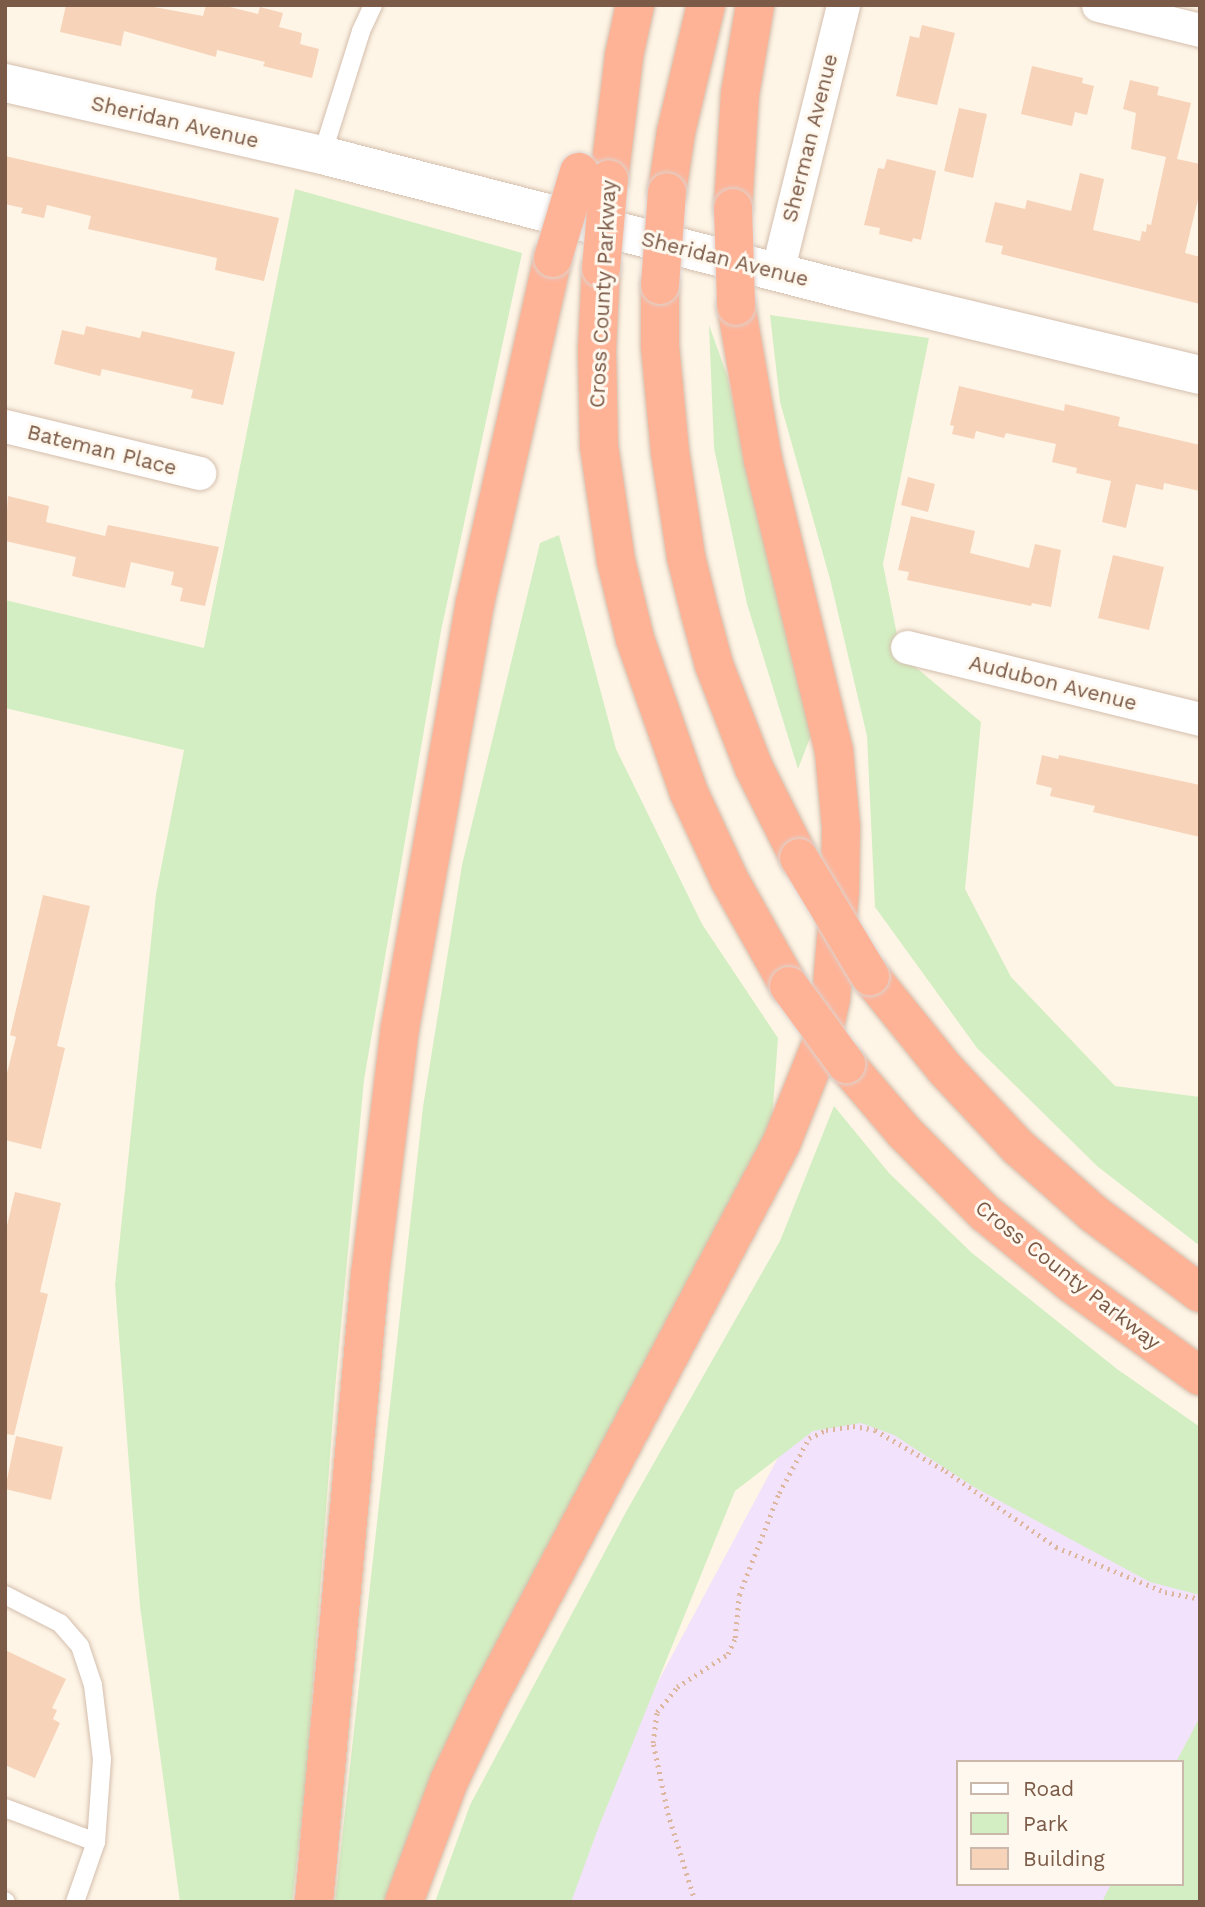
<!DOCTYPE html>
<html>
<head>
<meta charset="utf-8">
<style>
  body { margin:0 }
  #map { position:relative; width:1205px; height:1907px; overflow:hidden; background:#fef5e6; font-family:"Work Sans",sans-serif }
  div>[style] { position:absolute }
  .education>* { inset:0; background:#f2e2fb }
  .green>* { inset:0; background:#d3eec2 }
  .building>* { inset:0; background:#f7d3ba }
  .path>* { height:4.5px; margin-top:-2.25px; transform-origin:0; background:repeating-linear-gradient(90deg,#dcb69d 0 2px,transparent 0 7px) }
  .roads { filter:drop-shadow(0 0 2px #d4bead) drop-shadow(0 0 2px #d4bead) }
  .lane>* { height:18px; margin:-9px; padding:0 9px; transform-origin:9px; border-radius:9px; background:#fff }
  .street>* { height:33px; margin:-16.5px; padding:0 16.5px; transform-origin:16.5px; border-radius:16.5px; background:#fff }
  .secondary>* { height:38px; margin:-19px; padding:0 19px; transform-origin:19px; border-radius:19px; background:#fff }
  .highway>* { height:38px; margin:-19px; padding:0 19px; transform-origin:19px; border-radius:19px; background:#feb397 }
  .bridges { filter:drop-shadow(0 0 2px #ddd4cf) drop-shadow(0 0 2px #ddd4cf) }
  .highway-bridge>* { height:38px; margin:-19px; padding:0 19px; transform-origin:19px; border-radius:19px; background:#feb397 }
  span { translate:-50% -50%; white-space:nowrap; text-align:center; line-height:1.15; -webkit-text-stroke:6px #fff8ee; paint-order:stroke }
  .street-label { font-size:21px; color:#7b5a47 }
  .frame { position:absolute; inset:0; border:7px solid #7b5a47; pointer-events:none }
  .legend { position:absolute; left:956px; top:1760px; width:228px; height:126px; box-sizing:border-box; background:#fff8ee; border:2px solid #cab9ab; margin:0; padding:9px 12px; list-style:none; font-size:21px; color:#7b5a47 }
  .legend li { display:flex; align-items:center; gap:14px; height:35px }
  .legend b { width:35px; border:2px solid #cab9ab }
</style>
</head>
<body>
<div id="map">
  <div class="education">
    <div style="clip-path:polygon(evenodd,885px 1258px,1200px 1478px,1200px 1902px,553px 1902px,563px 1859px,885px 1258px,958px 1762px,1182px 1762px,1182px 1884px,958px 1884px,958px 1762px)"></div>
  </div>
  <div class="green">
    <div style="clip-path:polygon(295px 189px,522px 253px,441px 631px,364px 1080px,335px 1389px,305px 1792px,292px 1902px,180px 1902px,140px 1606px,115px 1285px,156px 894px,184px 750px,5px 708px,5px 600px,204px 648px)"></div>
    <div style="clip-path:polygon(770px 315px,929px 338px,883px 564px,901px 655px,981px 722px,965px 889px,1011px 977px,1115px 1086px,1200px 1097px,1200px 1246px,1097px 1166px,977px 1048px,875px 907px,867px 736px,830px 579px,780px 402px)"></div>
    <div style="clip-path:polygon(709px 325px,727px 375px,773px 579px,813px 730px,798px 769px,747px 604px,714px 448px)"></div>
    <div style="clip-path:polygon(559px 535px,616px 749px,702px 924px,778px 1038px,772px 1120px,390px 1902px,335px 1902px,423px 1107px,462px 865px,540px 543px)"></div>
    <div style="clip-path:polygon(834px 1106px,889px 1173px,972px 1253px,1117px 1369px,1200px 1427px,1200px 1595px,1150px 1582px,974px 1487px,894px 1435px,861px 1423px,813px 1431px,735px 1491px,599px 1826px,571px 1902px,435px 1902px,470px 1805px,626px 1512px,780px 1241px)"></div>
    <div style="clip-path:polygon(1200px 1717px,1200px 1902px,1102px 1902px,1111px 1884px,1182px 1884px,1182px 1762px,1176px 1762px)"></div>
  </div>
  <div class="building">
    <div style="clip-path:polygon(66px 5px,143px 5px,203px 16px,206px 5px,222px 5px,258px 14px,260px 7px,283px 13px,279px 27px,302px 33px,300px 44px,319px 49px,312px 78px,263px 66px,265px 62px,217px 50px,216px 57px,124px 31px,121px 46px,60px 32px)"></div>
    <div style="clip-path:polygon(922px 25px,955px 33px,937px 105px,896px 96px,910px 36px,919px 38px)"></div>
    <div style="clip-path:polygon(1032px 66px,1083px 78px,1082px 83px,1094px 86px,1087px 115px,1075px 112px,1072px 126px,1021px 114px)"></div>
    <div style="clip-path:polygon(1130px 80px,1159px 87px,1157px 95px,1191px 103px,1177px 159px,1200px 164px,1200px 191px,1185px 253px,1200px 257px,1200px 304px,1001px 254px,1003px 246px,985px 242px,995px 202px,1025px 209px,1027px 200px,1071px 211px,1080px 173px,1104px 179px,1093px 230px,1140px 241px,1142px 231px,1146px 232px,1147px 224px,1151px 225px,1166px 157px,1131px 149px,1136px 113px,1123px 109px)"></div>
    <div style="clip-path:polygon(959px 108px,987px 114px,973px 178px,944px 171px)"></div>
    <div style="clip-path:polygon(5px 156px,279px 218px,264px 281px,215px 270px,217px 258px,88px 229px,91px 216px,47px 205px,44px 218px,21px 213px,23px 208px,5px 204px)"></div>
    <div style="clip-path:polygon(887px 159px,936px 171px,921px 240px,913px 238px,912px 242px,879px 234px,880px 228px,864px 225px,878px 168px,884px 169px)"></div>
    <div style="clip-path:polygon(86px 326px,140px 338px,142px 331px,235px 352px,223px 405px,191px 398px,193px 390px,102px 369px,100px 376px,54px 364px,62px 330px,84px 335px)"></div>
    <div style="clip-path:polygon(959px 386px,1064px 411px,1065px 404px,1120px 417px,1118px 426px,1200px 445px,1200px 491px,1164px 483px,1163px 490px,1136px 484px,1126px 528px,1102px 522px,1111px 481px,1076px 473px,1077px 468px,1052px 462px,1056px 444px,1006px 433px,1004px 438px,976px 431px,974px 439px,952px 434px,954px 426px,950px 425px)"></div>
    <div style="clip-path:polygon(908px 477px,935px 484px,928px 512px,901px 505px)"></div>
    <div style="clip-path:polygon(8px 496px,49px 506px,46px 522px,105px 536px,108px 525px,219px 547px,205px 606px,180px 601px,183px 588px,171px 585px,174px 572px,131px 562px,125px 588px,72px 576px,76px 557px,5px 541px)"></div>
    <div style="clip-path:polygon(911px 516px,975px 531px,970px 553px,1029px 568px,1035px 544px,1061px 550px,1051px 607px,1032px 603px,1031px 606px,907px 580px,909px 572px,898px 570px)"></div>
    <div style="clip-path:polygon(1113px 555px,1164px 567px,1149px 630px,1098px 618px)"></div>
    <div style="clip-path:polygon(1042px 755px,1058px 759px,1059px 755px,1200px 785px,1200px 837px,1093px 812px,1095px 806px,1050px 796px,1052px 788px,1036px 784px)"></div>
    <div style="clip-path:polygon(43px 895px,90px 906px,57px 1046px,65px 1048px,41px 1149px,5px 1140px,5px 1081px,16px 1037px,10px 1035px)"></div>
    <div style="clip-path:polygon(15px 1192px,61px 1203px,40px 1292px,48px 1294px,14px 1435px,5px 1434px,5px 1234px)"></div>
    <div style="clip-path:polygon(16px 1436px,63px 1447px,51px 1500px,5px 1489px)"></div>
    <div style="clip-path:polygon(5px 1650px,66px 1679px,52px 1708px,57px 1710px,53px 1719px,60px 1723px,35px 1778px,5px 1765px)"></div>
  </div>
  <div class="path">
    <div style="left:695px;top:1902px;width:91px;rotate:-107.2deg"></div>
    <div style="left:668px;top:1815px;width:74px;rotate:-101.8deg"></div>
    <div style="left:653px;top:1743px;width:31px;rotate:-83deg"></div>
    <div style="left:657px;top:1712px;width:32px;rotate:-51deg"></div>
    <div style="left:677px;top:1687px;width:61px;rotate:-32.9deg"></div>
    <div style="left:728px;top:1654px;width:17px;rotate:-66deg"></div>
    <div style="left:735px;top:1638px;width:43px;rotate:-84.7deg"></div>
    <div style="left:739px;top:1595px;width:110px;rotate:-68.6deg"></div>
    <div style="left:779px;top:1493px;width:63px;rotate:-61.4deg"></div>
    <div style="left:809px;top:1438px;width:19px;rotate:-25deg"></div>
    <div style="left:826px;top:1430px;width:27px;rotate:-8deg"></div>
    <div style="left:853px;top:1426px;width:22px;rotate:10deg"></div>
    <div style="left:875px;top:1430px;width:82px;rotate:30deg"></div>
    <div style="left:946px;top:1471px;width:134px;rotate:34.6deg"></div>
    <div style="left:1056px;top:1547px;width:118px;rotate:22.4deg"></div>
    <div style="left:1165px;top:1592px;width:36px;rotate:11deg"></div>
  </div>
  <div class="roads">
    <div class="lane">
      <div style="left:322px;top:155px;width:130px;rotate:-72.5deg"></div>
      <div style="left:361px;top:31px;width:29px;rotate:-65deg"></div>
      <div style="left:5px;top:1595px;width:62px;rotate:27deg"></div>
      <div style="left:60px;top:1623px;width:30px;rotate:49deg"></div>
      <div style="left:80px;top:1646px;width:41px;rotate:71.6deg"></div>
      <div style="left:93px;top:1685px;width:75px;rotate:83.1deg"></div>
      <div style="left:102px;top:1759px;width:83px;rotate:94.1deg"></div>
      <div style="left:96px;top:1842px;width:64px;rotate:109.3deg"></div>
      <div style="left:5px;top:1808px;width:97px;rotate:20.5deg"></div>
      <div style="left:5px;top:1901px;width:1px;rotate:45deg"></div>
    </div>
    <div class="street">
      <div style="left:1098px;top:5px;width:105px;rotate:13.8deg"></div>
      <div style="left:777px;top:272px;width:275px;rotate:-76.1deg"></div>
      <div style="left:5px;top:426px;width:200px;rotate:13.6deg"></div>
      <div style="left:907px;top:647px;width:302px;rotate:13.8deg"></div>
    </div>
    <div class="secondary">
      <div style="left:5px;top:83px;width:325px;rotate:12.8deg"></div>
      <div style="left:322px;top:155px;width:549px;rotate:14.44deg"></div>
      <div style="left:854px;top:292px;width:356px;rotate:13.5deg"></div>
    </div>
    <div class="highway">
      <div style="left:609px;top:179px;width:124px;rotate:-83deg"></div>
      <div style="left:624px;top:56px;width:52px;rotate:-77.8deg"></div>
      <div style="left:667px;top:192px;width:61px;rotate:-81.5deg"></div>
      <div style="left:676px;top:132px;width:130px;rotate:-76.7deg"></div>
      <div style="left:733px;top:208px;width:114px;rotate:-86.5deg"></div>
      <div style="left:740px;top:94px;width:90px;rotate:-80.4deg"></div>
      <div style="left:601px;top:268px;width:83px;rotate:92.8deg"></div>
      <div style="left:597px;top:351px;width:95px;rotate:88.8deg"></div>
      <div style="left:599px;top:446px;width:116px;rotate:81.6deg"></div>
      <div style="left:616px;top:561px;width:80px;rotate:76.3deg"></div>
      <div style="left:635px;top:639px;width:163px;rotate:70.7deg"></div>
      <div style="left:689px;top:793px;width:97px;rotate:65deg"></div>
      <div style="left:730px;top:881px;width:120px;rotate:60.7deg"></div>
      <div style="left:660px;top:285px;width:61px;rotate:90deg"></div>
      <div style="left:660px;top:346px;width:106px;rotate:84.6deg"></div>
      <div style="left:670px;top:452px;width:106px;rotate:81.3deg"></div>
      <div style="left:686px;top:557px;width:58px;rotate:76deg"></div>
      <div style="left:700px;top:613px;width:54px;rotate:74.9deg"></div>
      <div style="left:714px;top:665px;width:110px;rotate:68.8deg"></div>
      <div style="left:754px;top:768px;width:101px;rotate:63.4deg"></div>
      <div style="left:870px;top:976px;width:119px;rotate:51.1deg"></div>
      <div style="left:945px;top:1069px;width:107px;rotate:46.9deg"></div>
      <div style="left:1018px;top:1147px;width:101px;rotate:41.4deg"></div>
      <div style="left:1094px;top:1214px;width:132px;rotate:36.7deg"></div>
      <div style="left:846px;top:1064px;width:89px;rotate:49.5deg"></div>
      <div style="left:904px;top:1132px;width:115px;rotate:45deg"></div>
      <div style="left:985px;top:1213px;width:111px;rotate:39.1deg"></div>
      <div style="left:1071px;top:1283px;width:159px;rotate:35.8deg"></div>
      <div style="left:314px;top:1902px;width:629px;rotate:-84.9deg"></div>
      <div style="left:370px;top:1275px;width:249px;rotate:-83.1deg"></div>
      <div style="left:400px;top:1028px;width:432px;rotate:-80deg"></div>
      <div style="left:475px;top:603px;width:354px;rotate:-77.3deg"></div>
      <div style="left:404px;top:1902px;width:129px;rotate:-69.6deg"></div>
      <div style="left:449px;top:1781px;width:86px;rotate:-64.6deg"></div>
      <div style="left:486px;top:1703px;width:632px;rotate:-62.18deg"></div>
      <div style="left:781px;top:1144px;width:108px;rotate:-68.2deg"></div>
      <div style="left:821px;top:1044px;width:47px;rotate:-77.7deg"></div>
      <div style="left:831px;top:998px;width:107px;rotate:-85.2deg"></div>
      <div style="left:840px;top:891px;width:64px;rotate:-89.1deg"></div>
      <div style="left:841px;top:827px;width:76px;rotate:-95.3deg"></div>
      <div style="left:834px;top:751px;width:300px;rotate:-103.7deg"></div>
      <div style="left:763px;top:460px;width:156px;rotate:-99.9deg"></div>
    </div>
  </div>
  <div class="bridges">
    <div class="highway-bridge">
      <div style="left:733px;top:208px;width:98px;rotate:88.2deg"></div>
      <div style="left:553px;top:258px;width:90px;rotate:-73.2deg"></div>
      <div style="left:601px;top:268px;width:89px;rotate:-84.9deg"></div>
      <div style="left:660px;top:285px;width:93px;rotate:-85.7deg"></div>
      <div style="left:799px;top:858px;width:138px;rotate:59deg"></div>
      <div style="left:789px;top:986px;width:97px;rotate:53.8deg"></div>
    </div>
  </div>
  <div class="street-label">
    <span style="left:175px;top:122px;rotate:13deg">Sheridan Avenue</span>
    <span style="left:810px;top:138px;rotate:-76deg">Sherman Avenue</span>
    <span style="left:725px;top:259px;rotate:14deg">Sheridan Avenue</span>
    <span style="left:603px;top:294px;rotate:-87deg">Cross County Parkway</span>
    <span style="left:102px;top:450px;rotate:14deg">Bateman Place</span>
    <span style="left:1053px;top:683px;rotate:14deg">Audubon Avenue</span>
    <span style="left:1068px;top:1275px;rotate:38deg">Cross County Parkway</span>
  </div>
  <div class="frame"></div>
  <ul class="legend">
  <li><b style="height:9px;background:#fff"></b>Road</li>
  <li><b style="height:19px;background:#d3eec2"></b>Park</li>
  <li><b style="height:19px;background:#f7d3ba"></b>Building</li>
  </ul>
</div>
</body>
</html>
